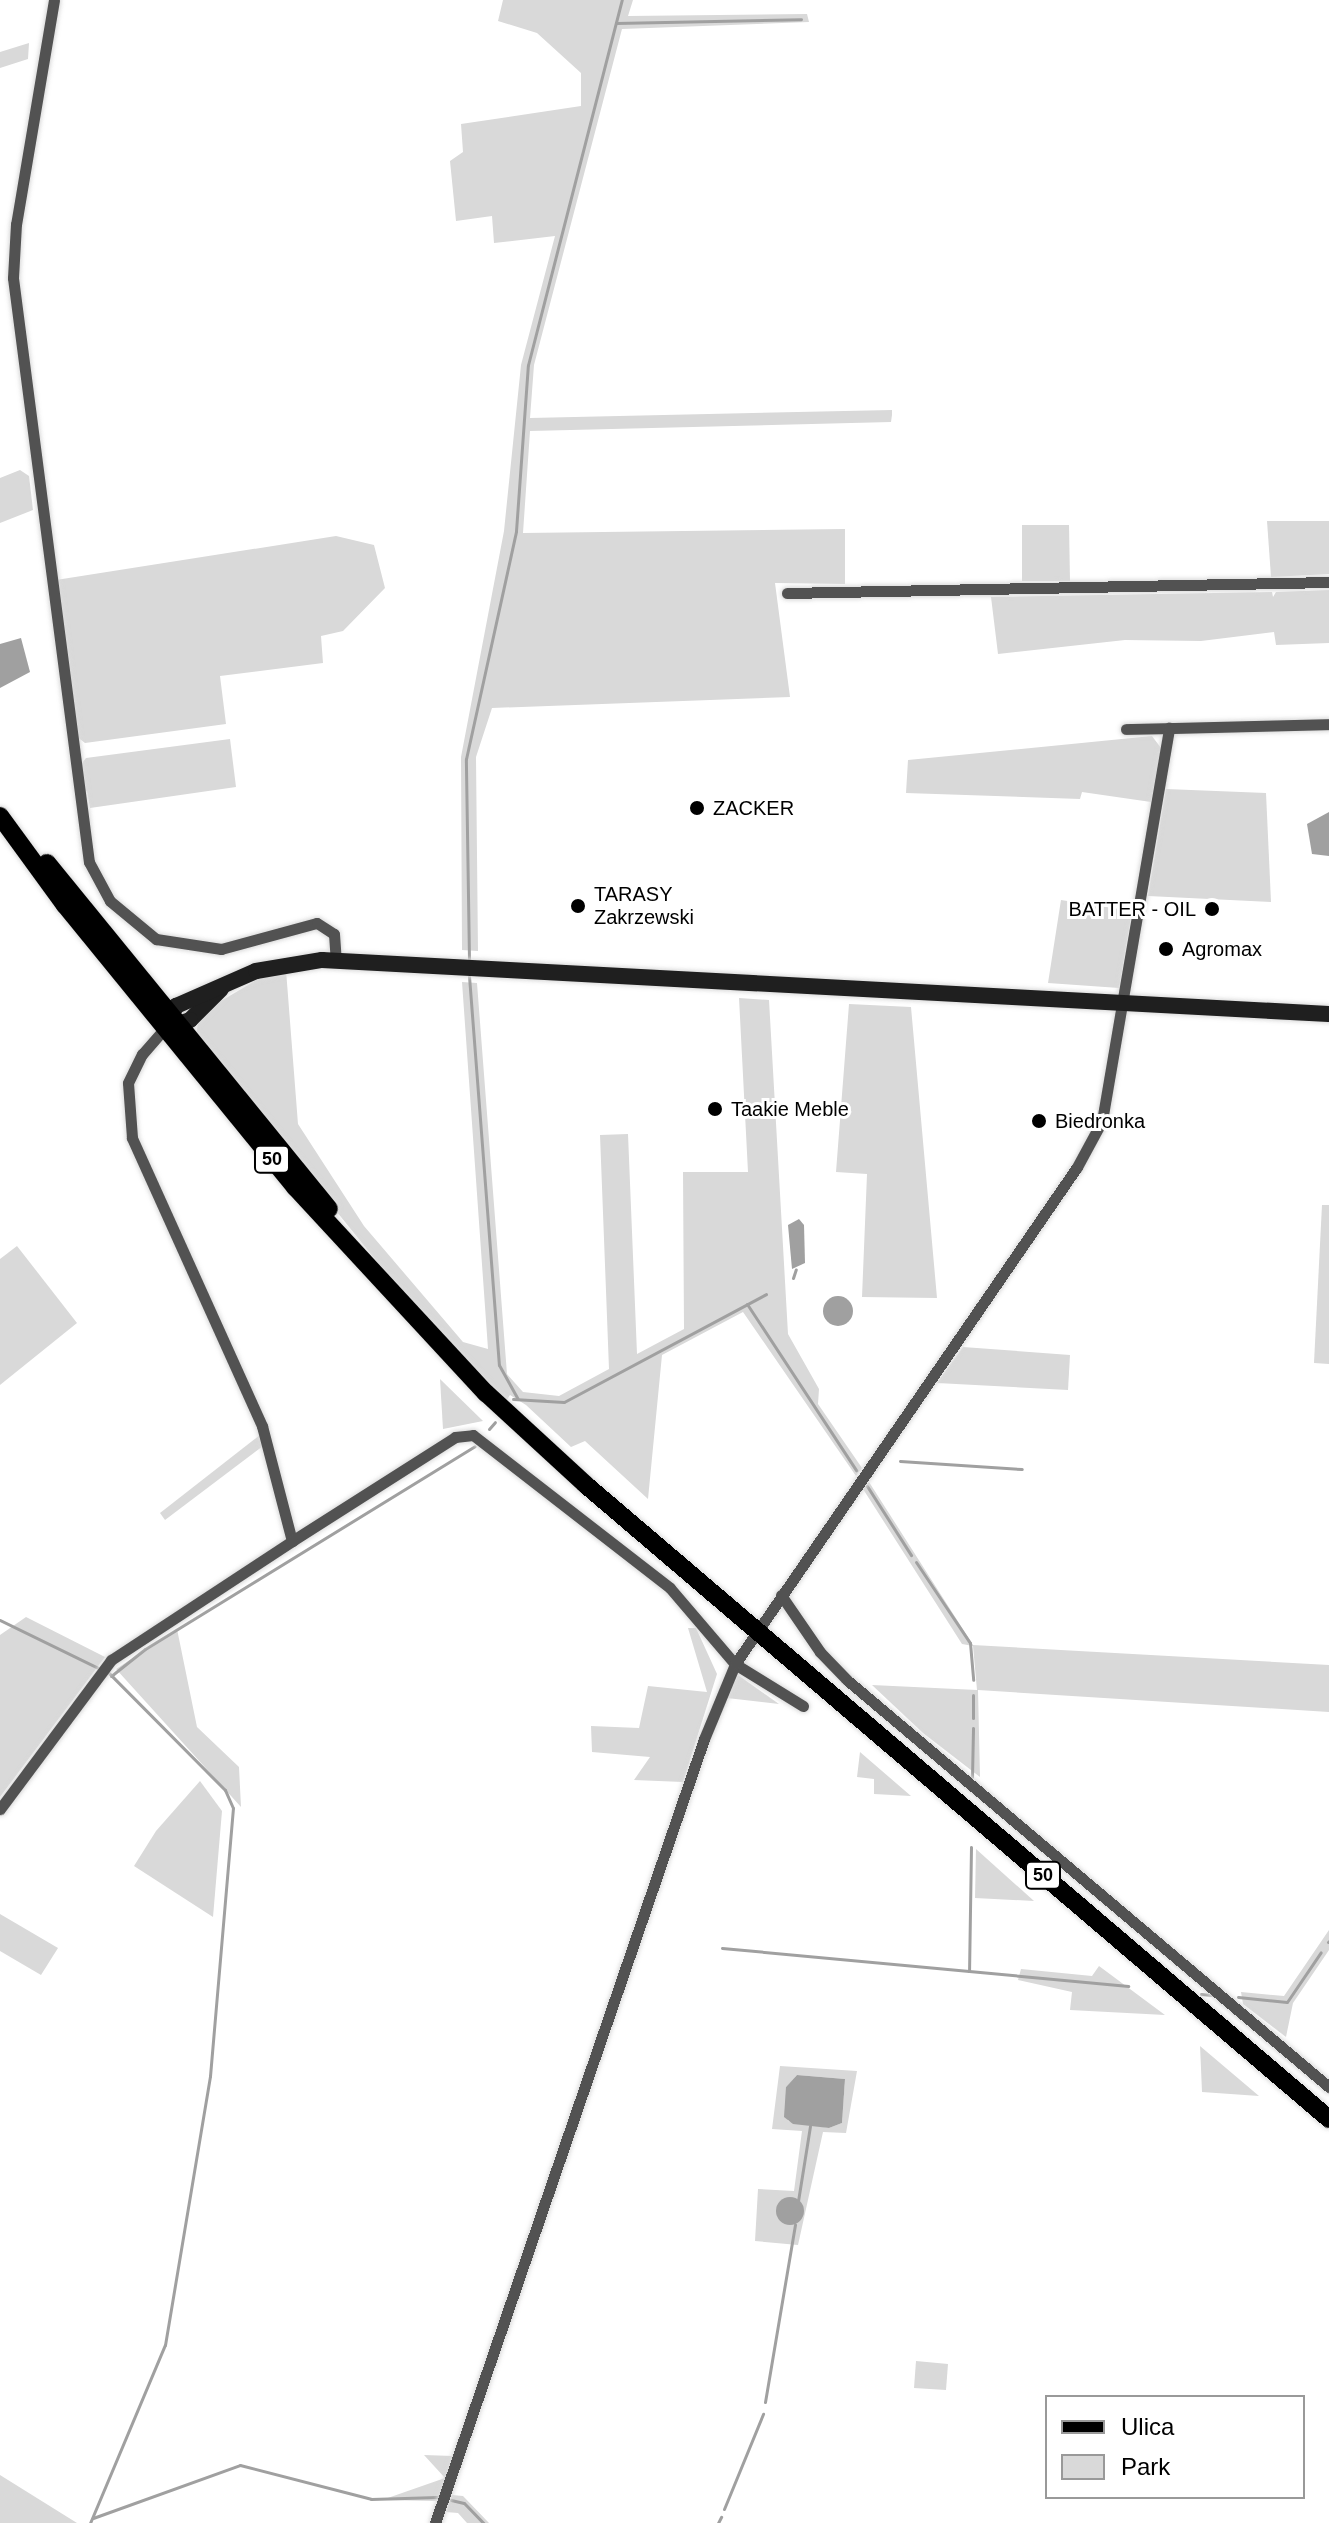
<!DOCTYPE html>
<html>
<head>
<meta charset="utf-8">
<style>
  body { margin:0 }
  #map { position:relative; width:1329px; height:2523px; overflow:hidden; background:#fff; font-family:Arial,sans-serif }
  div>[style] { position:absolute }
  .green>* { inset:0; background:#d9d9d9 }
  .water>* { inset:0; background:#a0a0a0 }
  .round { border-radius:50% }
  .stream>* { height:3px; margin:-1.5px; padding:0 1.5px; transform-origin:1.5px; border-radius:1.5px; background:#a0a0a0 }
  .roads { filter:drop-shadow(0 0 2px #dbdbdb) drop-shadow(0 0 2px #dbdbdb) }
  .street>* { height:11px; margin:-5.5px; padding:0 5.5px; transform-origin:5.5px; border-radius:5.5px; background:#525252 }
  .secondary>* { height:16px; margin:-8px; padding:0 8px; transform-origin:8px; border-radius:8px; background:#1f1f1f }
  .primary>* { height:18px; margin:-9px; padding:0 9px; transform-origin:9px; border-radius:9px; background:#000 }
  .dots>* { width:22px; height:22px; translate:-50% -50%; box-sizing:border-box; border:4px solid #fff; border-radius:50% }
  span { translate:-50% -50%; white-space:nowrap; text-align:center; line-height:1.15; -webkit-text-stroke:6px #fff; paint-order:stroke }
  .shield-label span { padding:2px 6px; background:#fff; border:2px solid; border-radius:6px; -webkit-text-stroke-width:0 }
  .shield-label { font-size:18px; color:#000; font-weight:700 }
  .poi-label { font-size:20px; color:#000 }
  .left { translate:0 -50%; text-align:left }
  .right { translate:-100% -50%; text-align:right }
  .legend { position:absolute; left:1045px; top:2395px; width:260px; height:104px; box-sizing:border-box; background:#fff; border:2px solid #999; margin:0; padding:10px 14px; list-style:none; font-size:24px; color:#000 }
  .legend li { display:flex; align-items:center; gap:16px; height:40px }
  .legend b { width:40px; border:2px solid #999 }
</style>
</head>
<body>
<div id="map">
  <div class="green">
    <div style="clip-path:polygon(503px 0,633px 0,628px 16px,807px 14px,809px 22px,622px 29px,534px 365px,530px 418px,892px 410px,892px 415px,891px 422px,530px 431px,523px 533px,845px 529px,845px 584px,775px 583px,790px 697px,492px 708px,476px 757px,478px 951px,462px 950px,461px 757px,504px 531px,521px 365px,555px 236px,494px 243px,492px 216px,456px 221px,450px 161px,463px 152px,461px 124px,581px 106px,581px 73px,537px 33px,498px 21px)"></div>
    <div style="clip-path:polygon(29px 43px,28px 59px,0 68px,0 52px)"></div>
    <div style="clip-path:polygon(20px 470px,29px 476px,33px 510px,0 523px,0 478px)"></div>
    <div style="clip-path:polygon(1267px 521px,1329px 521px,1329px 574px,1271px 577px)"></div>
    <div style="clip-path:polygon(1069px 525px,1070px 581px,1022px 581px,1022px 525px)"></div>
    <div style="clip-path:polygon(336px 536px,374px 545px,385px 588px,343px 631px,321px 636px,323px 663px,220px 676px,226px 724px,85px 743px,76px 736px,56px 580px)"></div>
    <div style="clip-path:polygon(1329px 590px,1329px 643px,1276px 645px,1274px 632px,1201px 641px,1125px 640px,998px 654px,991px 597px,1272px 592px,1273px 597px,1276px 592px)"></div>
    <div style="clip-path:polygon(1152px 736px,1161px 748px,1151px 802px,1082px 792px,1080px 799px,906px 793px,908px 760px)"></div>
    <div style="clip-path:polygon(230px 739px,236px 787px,90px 808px,87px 791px,81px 792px,79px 767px,86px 758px)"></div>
    <div style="clip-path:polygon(1166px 789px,1266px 793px,1271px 902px,1148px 896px)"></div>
    <div style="clip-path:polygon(1061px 900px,1132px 911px,1119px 988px,1048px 983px)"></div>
    <div style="clip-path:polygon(286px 970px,298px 1124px,364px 1226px,463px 1342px,488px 1349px,462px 982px,477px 983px,507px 1374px,523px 1392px,559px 1396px,609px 1369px,600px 1135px,628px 1134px,637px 1354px,684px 1329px,683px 1172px,748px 1172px,739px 998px,769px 1000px,788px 1334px,819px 1389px,818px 1404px,862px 1468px,856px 1476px,743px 1312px,662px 1355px,648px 1499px,585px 1441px,571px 1447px,526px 1405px,510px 1395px,506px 1401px,395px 1284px,196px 1037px,198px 1022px,216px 1004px,263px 976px)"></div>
    <div style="clip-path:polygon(849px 1004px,911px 1007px,937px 1298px,862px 1297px,867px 1174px,836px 1172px)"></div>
    <div style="clip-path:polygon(1322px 1205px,1329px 1205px,1329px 1364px,1314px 1363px)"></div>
    <div style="clip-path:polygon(17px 1246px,77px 1323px,0 1385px,0 1259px)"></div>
    <div style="clip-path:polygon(963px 1347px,1070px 1355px,1068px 1390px,937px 1383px)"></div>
    <div style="clip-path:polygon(440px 1379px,483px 1421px,443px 1429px)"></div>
    <div style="clip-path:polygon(260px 1435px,263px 1446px,165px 1520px,160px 1513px)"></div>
    <div style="clip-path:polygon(869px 1482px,973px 1645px,1329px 1665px,1329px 1712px,978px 1690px,980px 1777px,923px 1733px,872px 1685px,977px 1690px,973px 1646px,962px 1644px,863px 1489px)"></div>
    <div style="clip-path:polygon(26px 1617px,105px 1657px,0 1797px,0 1635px)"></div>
    <div style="clip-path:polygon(688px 1628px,696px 1628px,717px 1674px,683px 1782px,634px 1780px,650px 1757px,592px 1752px,591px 1726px,639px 1728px,648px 1686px,707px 1692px)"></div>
    <div style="clip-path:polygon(177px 1629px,197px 1727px,239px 1767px,241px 1807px,116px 1669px)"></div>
    <div style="clip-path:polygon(738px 1675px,779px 1704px,727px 1698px)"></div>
    <div style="clip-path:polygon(860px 1752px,911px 1796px,874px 1794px,874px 1779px,857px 1777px)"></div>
    <div style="clip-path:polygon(200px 1781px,222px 1811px,213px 1917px,134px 1866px,156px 1831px)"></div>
    <div style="clip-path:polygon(976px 1849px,1034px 1901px,975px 1898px)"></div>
    <div style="clip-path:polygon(0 1914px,58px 1948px,41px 1975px,0 1951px)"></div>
    <div style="clip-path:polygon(1329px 1930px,1329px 1950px,1293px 2003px,1286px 2037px,1243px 2004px,1241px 1992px,1284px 1996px)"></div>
    <div style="clip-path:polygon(1099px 1966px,1165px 2015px,1070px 2010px,1072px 1992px,1018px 1980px,1021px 1969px,1092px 1976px)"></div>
    <div style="clip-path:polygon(1200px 2045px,1200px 2046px,1259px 2096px,1202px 2092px)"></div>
    <div style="clip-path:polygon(evenodd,780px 2066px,857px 2071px,846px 2133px,823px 2132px,798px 2245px,755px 2241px,758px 2189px,794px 2191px,802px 2131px,772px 2129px,780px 2066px,797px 2075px,845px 2079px,842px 2123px,829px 2128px,788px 2121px,786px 2087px,797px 2075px)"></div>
    <div style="clip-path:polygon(916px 2361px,948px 2364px,946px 2390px,914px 2388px)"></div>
    <div style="clip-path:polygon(424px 2455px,453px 2456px,438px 2501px,382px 2500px,445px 2478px)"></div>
    <div style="clip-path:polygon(0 2475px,77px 2523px,0 2523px)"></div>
    <div style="clip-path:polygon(452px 2495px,463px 2496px,489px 2523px,467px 2523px,458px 2513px,446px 2512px)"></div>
  </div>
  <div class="water">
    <div style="clip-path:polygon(21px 638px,30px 672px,0 688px,0 644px)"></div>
    <div style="clip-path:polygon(1329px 812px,1329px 856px,1312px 854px,1307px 824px)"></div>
    <div style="clip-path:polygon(799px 1219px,804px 1225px,805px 1263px,792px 1269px,788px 1225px)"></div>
    <div class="round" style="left:823px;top:1296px;width:30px;height:30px"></div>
    <div style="clip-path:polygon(797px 2075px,845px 2079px,842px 2123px,829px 2128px,793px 2124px,784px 2117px,786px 2087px)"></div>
    <div class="round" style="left:776px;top:2197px;width:28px;height:28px"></div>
  </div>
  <div class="stream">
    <div style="left:616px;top:23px;width:185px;rotate:-1.2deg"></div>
    <div style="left:469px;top:959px;width:200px;rotate:-90.9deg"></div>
    <div style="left:466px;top:759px;width:233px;rotate:-77.6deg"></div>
    <div style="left:516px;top:531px;width:166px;rotate:-85.9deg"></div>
    <div style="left:528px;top:365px;width:377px;rotate:-75.6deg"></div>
    <div style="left:469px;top:976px;width:390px;rotate:85.6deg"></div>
    <div style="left:499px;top:1365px;width:38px;rotate:61deg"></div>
    <div style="left:793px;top:1278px;width:9px;rotate:-72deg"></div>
    <div style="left:747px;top:1304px;width:199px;rotate:56.7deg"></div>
    <div style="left:513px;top:1399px;width:51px;rotate:3.4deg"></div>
    <div style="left:564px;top:1402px;width:229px;rotate:-28.1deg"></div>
    <div style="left:489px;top:1429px;width:9px;rotate:-49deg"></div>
    <div style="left:900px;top:1461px;width:122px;rotate:3.8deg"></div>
    <div style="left:867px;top:1486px;width:82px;rotate:57.5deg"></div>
    <div style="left:916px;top:1562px;width:97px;rotate:56.3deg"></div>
    <div style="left:970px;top:1643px;width:37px;rotate:85deg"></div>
    <div style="left:0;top:1620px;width:109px;rotate:26.1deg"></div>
    <div style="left:111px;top:1676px;width:43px;rotate:-38.5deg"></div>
    <div style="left:145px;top:1649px;width:387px;rotate:-31.6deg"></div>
    <div style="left:973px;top:1718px;width:23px;rotate:-90deg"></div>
    <div style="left:972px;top:1777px;width:49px;rotate:-88.8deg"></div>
    <div style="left:971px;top:1847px;width:124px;rotate:90.9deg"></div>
    <div style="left:969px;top:1971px;width:160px;rotate:5.4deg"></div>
    <div style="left:1328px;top:1942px;width:1px;rotate:-45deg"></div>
    <div style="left:722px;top:1948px;width:248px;rotate:5.3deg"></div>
    <div style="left:1201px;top:1994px;width:11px;rotate:5deg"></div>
    <div style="left:1238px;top:1997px;width:49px;rotate:5.8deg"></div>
    <div style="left:1287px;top:2002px;width:60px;rotate:-55.8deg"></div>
    <div style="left:798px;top:2201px;width:76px;rotate:-80.9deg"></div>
    <div style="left:765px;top:2402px;width:180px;rotate:-80.4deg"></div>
    <div style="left:451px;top:2500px;width:13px;rotate:13deg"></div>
    <div style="left:464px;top:2503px;width:28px;rotate:46deg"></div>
    <div style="left:724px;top:2509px;width:103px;rotate:-67.7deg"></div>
    <div style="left:93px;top:2518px;width:156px;rotate:-19.8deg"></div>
    <div style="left:240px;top:2465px;width:135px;rotate:14.5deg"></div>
    <div style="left:371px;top:2499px;width:67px;rotate:-1.7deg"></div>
    <div style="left:90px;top:2523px;width:193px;rotate:-67.2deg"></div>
    <div style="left:165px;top:2345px;width:273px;rotate:-80.5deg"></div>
    <div style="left:210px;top:2076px;width:269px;rotate:-85.1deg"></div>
    <div style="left:233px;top:1808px;width:20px;rotate:-114deg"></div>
    <div style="left:225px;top:1790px;width:165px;rotate:-134.8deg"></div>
    <div style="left:718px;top:2523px;width:7px;rotate:-63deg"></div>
  </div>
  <div class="roads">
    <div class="street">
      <div style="left:54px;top:0;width:227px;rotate:99.6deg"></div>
      <div style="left:16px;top:224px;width:54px;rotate:93.2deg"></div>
      <div style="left:13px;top:278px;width:589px;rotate:82.59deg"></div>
      <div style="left:89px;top:862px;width:44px;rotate:61.7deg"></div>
      <div style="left:110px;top:901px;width:60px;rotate:39.6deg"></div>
      <div style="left:156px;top:939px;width:66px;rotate:8.7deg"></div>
      <div style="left:221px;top:949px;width:99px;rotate:-15.2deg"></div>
      <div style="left:317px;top:923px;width:20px;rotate:33deg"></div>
      <div style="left:334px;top:934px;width:26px;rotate:86deg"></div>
      <div style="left:787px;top:593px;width:542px;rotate:-1.16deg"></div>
      <div style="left:1126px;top:729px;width:43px;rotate:-1.3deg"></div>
      <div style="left:165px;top:1028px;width:35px;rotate:131deg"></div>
      <div style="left:142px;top:1054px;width:32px;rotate:116deg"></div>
      <div style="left:128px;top:1083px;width:55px;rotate:85.8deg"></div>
      <div style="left:132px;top:1138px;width:316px;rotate:65.7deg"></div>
      <div style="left:262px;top:1426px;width:119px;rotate:75.4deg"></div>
      <div style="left:292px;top:1541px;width:193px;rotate:-32.5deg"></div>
      <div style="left:455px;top:1437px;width:18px;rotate:-6deg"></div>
      <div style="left:473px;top:1435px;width:249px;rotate:37.8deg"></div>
      <div style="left:670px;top:1588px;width:100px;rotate:49.5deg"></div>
      <div style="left:735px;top:1664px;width:80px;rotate:31.7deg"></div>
      <div style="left:781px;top:1595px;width:69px;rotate:55.6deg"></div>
      <div style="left:820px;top:1652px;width:39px;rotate:46deg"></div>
      <div style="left:847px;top:1680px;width:631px;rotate:40.18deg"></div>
      <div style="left:0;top:1809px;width:186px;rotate:-53.3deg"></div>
      <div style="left:111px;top:1660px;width:217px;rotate:-33.3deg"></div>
      <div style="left:435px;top:2523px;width:829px;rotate:-71.06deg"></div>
      <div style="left:704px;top:1739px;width:81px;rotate:-67.5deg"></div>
      <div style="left:735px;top:1664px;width:603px;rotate:-55.47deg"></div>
      <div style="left:1077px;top:1167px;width:52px;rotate:-61.5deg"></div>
      <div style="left:1102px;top:1121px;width:399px;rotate:-80.3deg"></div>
      <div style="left:1169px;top:728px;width:160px;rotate:-1.4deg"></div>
    </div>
    <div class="secondary">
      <div style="left:221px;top:989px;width:44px;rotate:135deg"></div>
      <div style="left:190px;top:1020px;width:26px;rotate:162deg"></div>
      <div style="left:165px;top:1028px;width:25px;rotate:-63deg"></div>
      <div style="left:176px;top:1006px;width:87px;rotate:-23.6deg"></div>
      <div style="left:256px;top:971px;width:67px;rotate:-9.5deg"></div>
      <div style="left:322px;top:960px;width:1008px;rotate:3.07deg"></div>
    </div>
    <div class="primary">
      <div style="left:0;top:816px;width:110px;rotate:53.9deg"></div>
      <div style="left:65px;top:905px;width:364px;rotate:50.8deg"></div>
      <div style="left:295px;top:1187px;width:281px;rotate:47.2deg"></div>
      <div style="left:486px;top:1393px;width:136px;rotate:42.6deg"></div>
      <div style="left:586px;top:1485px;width:977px;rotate:40.47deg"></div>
      <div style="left:47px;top:863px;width:446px;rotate:50.8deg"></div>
    </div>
  </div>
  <div class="dots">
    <div style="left:697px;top:808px;background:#000"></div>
    <div style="left:578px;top:906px;background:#000"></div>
    <div style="left:1212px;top:909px;background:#000"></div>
    <div style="left:1166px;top:949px;background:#000"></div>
    <div style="left:715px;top:1109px;background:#000"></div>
    <div style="left:1039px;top:1121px;background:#000"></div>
  </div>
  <div class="shield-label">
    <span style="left:272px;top:1159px">50</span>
    <span style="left:1043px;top:1875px">50</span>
  </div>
  <div class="poi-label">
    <span class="left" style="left:713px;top:808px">ZACKER</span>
    <span class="left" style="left:594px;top:906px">TARASY<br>Zakrzewski</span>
    <span class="right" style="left:1196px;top:909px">BATTER - OIL</span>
    <span class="left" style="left:1182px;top:949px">Agromax</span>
    <span class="left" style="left:731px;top:1109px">Taakie Meble</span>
    <span class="left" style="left:1055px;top:1121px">Biedronka</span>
  </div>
  <ul class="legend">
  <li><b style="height:10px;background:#000"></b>Ulica</li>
  <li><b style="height:22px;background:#d9d9d9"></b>Park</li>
  </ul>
</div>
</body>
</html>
